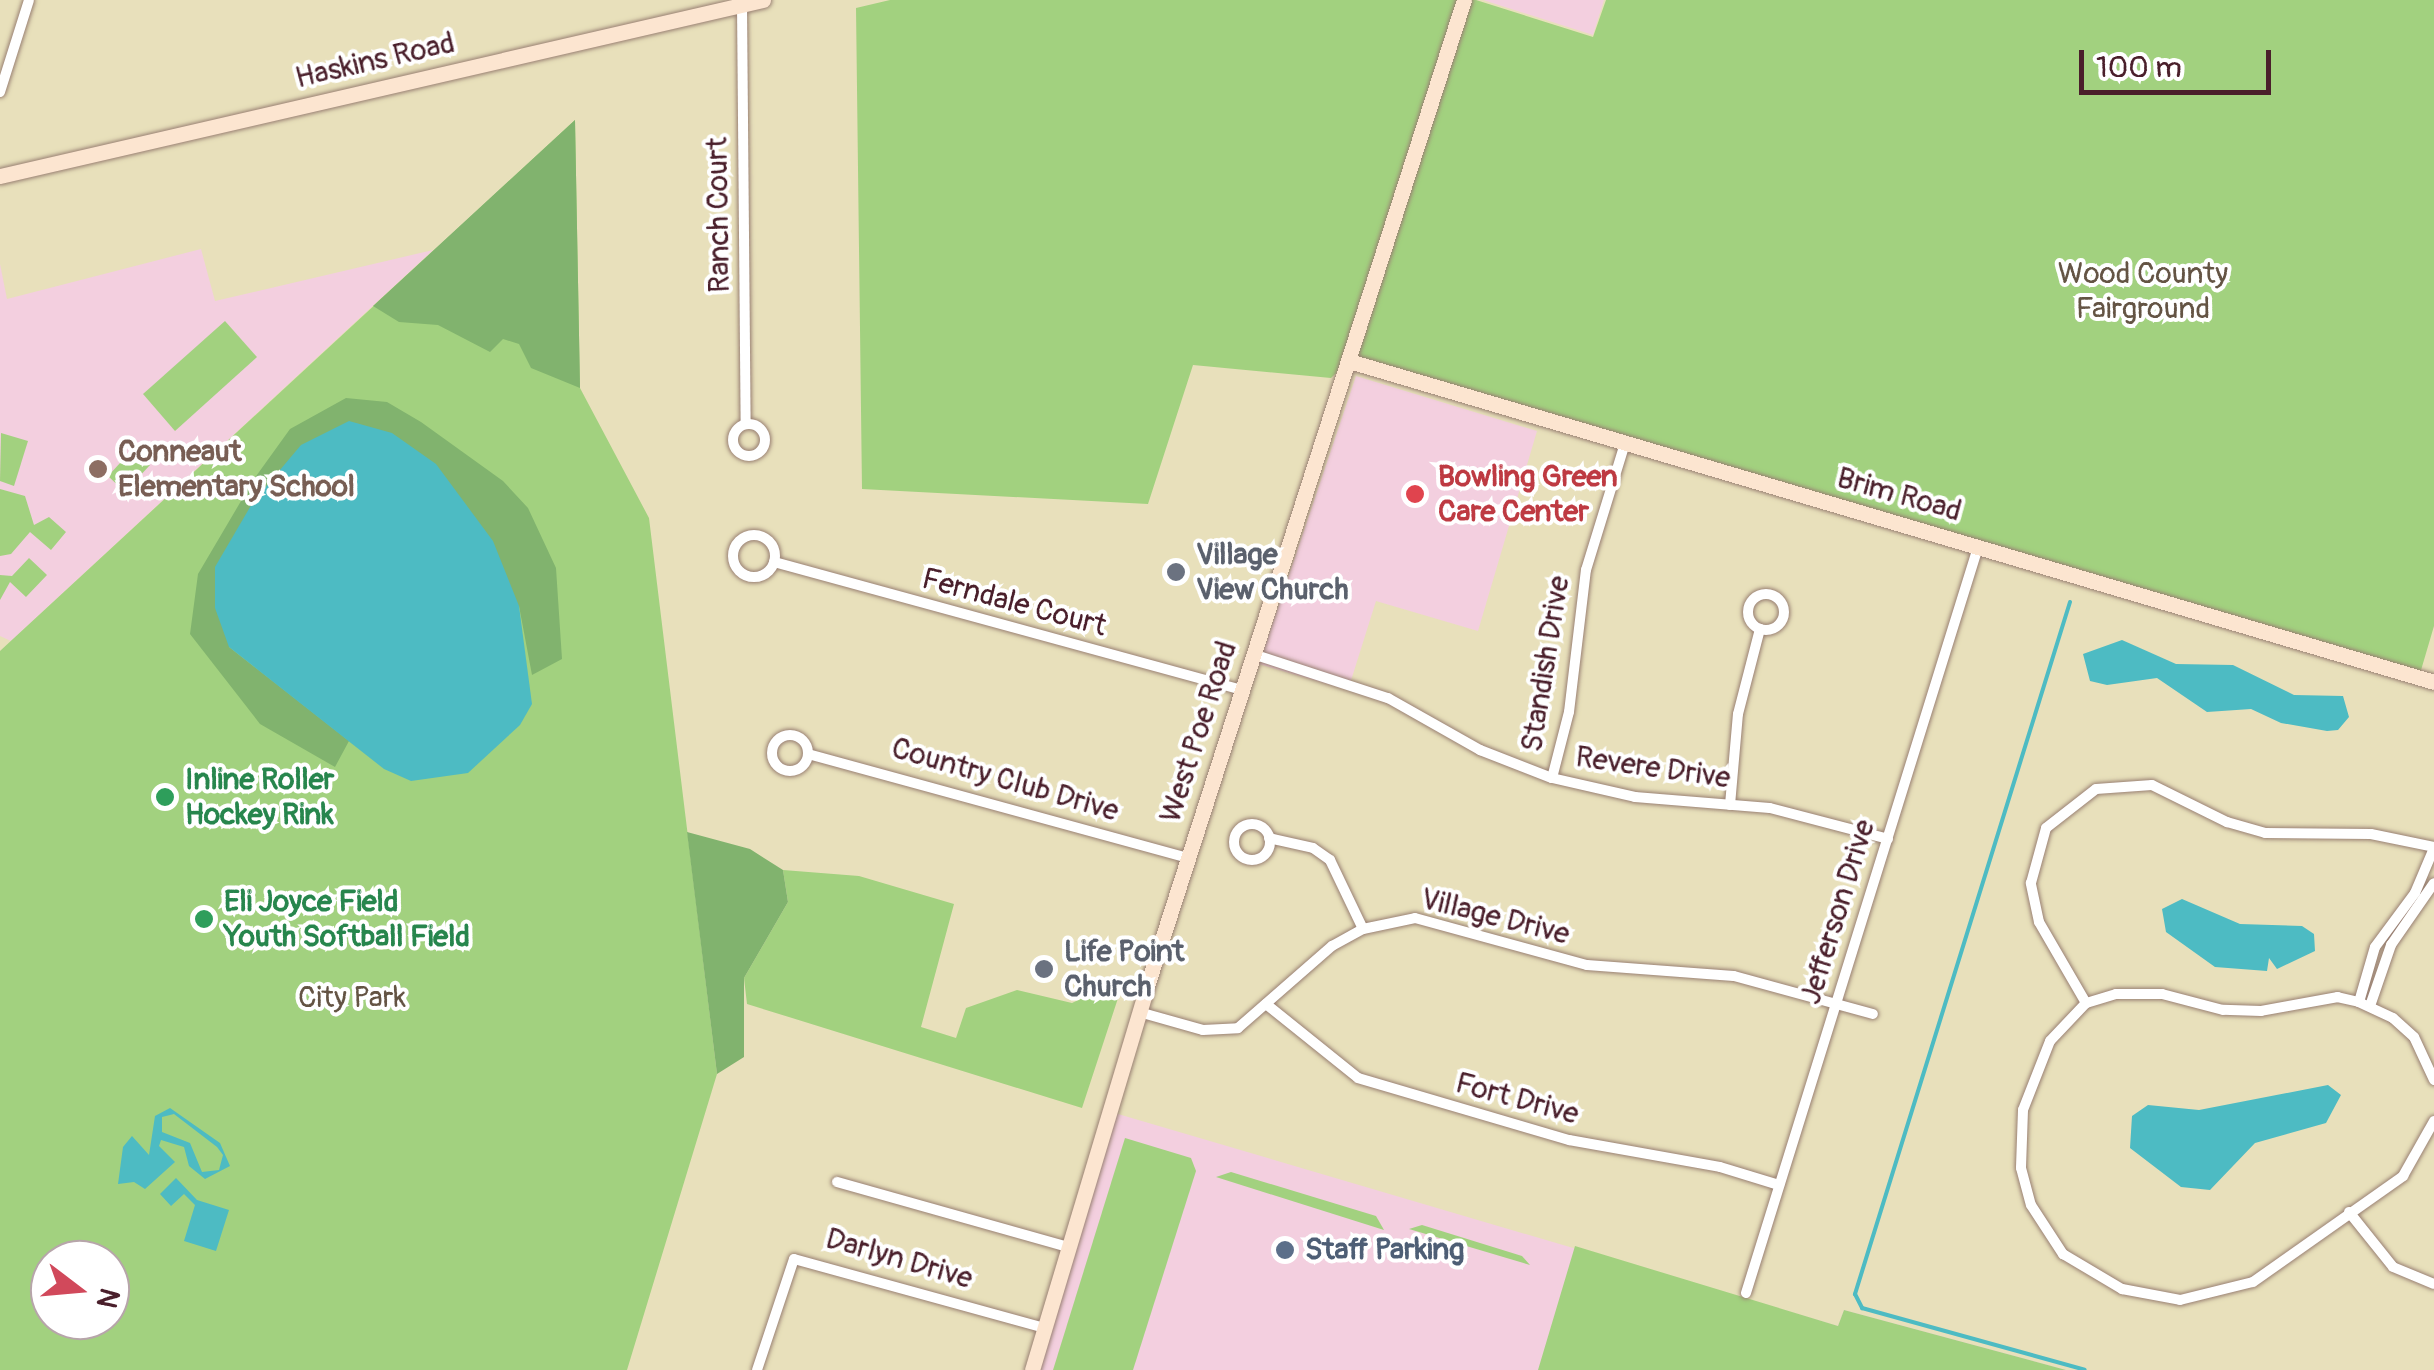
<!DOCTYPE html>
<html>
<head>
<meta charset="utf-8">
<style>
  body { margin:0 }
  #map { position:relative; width:2434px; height:1370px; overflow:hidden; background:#e8e0bb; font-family:Pangolin,sans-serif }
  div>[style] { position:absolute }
  .built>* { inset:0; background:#f3cfdf }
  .green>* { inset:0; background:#a2d17f }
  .forest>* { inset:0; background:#81b36e }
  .water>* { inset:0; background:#4dbbc3 }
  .stream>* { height:4px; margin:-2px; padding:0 2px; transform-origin:2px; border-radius:2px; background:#4dbbc3 }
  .roads { filter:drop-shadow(0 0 2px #998073) drop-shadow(0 0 2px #998073) }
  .street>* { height:10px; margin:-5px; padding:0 5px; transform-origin:5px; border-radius:5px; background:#fff }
  .street>.ring { margin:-5px; padding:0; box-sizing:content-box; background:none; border:10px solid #fff; border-radius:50% }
  .secondary>* { height:15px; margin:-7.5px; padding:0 7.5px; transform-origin:7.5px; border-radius:7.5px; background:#fce5d0 }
  .dots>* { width:28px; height:28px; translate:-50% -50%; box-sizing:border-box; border:5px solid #fff; border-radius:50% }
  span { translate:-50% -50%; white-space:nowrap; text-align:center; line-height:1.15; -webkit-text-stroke:8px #fff; paint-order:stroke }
  .street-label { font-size:30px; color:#4a1f2b }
  .park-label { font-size:30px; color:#645444 }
  .education-label { font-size:30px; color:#785e54; font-weight:700 }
  .left { translate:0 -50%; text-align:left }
  .health-label { font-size:30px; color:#be3a42; font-weight:700 }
  .worship-label { font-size:30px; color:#5b616d; font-weight:700 }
  .leisure-label { font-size:30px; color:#27864d; font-weight:700 }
  .service-label { font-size:30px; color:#4e5e75; font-weight:700 }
  .north { position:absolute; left:30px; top:1240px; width:100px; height:100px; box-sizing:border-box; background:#fff; border:2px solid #b7a5aa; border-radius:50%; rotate:106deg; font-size:28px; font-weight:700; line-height:40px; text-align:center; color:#4a1f2b }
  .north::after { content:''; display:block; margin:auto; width:35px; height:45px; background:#d1495b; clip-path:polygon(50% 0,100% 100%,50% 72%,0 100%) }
  .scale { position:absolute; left:2079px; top:50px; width:192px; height:45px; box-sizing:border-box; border:5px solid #4a1f2b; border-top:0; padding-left:12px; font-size:30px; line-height:35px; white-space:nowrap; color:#4a1f2b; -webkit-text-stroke:8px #fff; paint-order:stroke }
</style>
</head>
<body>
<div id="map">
  <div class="built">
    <div style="clip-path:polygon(1483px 0,1604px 0,1593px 35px)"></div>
    <div style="clip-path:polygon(201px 249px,215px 301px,433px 250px,11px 641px,0 636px,0 264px,7px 299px)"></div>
    <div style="clip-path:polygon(1356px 376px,1537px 431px,1478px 631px,1376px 601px,1348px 690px,1259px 664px)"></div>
    <div style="clip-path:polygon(1118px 1114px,1838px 1326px,1844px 1310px,2066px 1370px,1032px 1370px,1106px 1121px)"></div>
  </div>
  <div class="green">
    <div style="clip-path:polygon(890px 0,1476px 0,1593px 37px,1606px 0,2434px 0,2434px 626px,2419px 677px,1349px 361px,1331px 378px,1193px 365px,1148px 504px,862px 489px,856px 8px)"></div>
    <div style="clip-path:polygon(evenodd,575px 120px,580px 388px,649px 518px,717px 1074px,627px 1370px,0 1370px,0 651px,575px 120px,50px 1260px,110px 1260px,110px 1320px,50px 1320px,50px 1260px)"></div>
    <div style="clip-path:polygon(225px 321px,257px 357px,175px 431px,143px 394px)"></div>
    <div style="clip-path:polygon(1px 433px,28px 441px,14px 486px,0 481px)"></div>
    <div style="clip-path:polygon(133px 449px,150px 465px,125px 492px,108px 476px)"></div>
    <div style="clip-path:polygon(0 489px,25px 496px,34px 525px,49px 517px,66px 532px,51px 550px,30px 532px,11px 554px,0 556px)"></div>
    <div style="clip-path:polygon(29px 558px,47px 575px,26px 597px,10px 582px,0 600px,0 575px,12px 576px)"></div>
    <div style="clip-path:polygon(783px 870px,859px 876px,954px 904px,921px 1027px,956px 1038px,966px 1008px,1017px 990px,1072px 1003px,1112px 984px,1121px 989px,1082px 1108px,747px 1004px,744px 978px,788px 902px)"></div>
    <div style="clip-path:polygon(1125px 1138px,1191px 1158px,1196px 1171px,1133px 1370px,1053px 1370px)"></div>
    <div style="clip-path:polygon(1231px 1172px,1376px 1216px,1384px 1230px,1216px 1177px)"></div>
    <div style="clip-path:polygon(1422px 1225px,1522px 1256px,1530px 1265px,1409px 1229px)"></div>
    <div style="clip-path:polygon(1575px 1246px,1838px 1326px,1844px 1310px,2066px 1370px,1538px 1370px)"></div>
  </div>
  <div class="forest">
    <div style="clip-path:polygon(575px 120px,580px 388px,531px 368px,519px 344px,503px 339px,490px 352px,438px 325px,399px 322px,373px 306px)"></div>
    <div style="clip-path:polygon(346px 398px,387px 402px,421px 422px,503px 481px,528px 508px,556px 568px,562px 659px,532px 675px,519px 606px,229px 647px,349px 741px,335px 767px,260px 724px,190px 634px,198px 574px,254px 479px,290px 429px)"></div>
    <div style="clip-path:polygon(687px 832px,750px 849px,783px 870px,788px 902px,744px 978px,744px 1057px,717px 1074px)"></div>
  </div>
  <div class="water">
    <div style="clip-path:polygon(349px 421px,392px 433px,436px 464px,493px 541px,519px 606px,532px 704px,520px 725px,468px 773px,411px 781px,384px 769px,229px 647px,215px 608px,215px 567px,253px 502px,301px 445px)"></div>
    <div style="clip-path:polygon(2122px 640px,2176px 664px,2233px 665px,2294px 695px,2343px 696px,2349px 717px,2338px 730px,2327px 731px,2281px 723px,2251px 709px,2207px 712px,2157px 678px,2107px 685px,2090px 681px,2083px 654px)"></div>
    <div style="clip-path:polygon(2182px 899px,2240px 924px,2302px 926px,2314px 934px,2315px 951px,2277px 969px,2269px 958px,2267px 971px,2215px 967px,2166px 932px,2162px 909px)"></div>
    <div style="clip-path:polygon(2328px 1085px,2341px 1095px,2326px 1123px,2255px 1143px,2210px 1190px,2181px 1187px,2130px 1148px,2132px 1116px,2148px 1105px,2199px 1110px)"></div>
    <div style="clip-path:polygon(evenodd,170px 1108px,220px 1143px,230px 1166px,205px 1179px,189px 1166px,184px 1147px,161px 1140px,159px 1146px,175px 1162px,145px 1189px,134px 1182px,118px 1184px,123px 1147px,132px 1136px,149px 1155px,155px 1116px,170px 1108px,174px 1114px,217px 1147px,223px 1155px,219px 1170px,202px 1172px,190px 1143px,162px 1132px,162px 1117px,174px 1114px)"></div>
    <div style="clip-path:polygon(176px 1178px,197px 1200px,229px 1210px,216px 1251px,184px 1241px,195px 1205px,184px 1194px,171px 1206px,160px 1194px)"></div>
  </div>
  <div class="stream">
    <div style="left:2070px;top:602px;width:725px;rotate:107.26deg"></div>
    <div style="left:1855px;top:1294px;width:16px;rotate:63deg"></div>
    <div style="left:1862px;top:1308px;width:231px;rotate:15.5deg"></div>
  </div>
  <div class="roads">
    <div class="street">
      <div style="left:742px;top:5px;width:419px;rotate:89.5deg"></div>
      <div style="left:0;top:92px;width:96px;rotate:-72.5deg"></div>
      <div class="ring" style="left:733px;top:424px;width:22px;height:22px"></div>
      <div class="ring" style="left:733px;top:535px;width:32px;height:32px"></div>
      <div style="left:774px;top:562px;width:485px;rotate:15.3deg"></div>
      <div class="ring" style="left:1748px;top:594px;width:26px;height:26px"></div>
      <div style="left:1253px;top:654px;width:142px;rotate:18.1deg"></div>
      <div style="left:1388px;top:698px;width:106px;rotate:29.5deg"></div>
      <div style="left:1480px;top:750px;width:77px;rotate:21.3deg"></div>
      <div style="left:1552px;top:778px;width:85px;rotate:12.9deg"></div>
      <div style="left:1635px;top:797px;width:135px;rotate:4.7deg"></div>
      <div style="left:1770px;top:808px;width:122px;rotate:14.7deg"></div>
      <div class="ring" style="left:772px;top:735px;width:26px;height:26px"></div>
      <div style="left:808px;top:754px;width:394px;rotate:15.3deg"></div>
      <div style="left:1552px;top:778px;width:68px;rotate:-75.6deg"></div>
      <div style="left:1569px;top:712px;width:143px;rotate:-83.2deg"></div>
      <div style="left:1586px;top:570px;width:133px;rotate:-72.9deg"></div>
      <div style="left:1730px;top:805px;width:91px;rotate:-85deg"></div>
      <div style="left:1738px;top:714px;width:88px;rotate:-75.5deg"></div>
      <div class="ring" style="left:1234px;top:824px;width:26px;height:26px"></div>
      <div style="left:1269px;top:838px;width:45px;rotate:12.8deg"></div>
      <div style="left:1313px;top:848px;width:21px;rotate:35deg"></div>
      <div style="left:1330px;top:860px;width:76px;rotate:64.4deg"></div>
      <div style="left:2359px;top:1002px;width:57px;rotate:-73.8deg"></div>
      <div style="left:2375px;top:947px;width:67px;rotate:-53.5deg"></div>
      <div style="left:2415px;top:893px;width:49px;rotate:-67.1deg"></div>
      <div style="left:2086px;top:1003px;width:94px;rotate:-120.1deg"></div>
      <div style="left:2039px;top:922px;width:40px;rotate:-102deg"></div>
      <div style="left:2031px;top:883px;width:57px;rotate:-74.7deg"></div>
      <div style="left:2046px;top:828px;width:63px;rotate:-38deg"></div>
      <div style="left:2096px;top:789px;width:56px;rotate:-4.1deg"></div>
      <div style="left:2152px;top:785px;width:84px;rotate:26.3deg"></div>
      <div style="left:2227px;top:822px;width:40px;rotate:16deg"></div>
      <div style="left:2265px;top:833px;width:106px;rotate:0.5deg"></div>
      <div style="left:2371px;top:834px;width:64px;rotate:11.7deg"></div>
      <div style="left:1266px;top:1004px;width:118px;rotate:38.8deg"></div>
      <div style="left:1358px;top:1078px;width:220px;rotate:16.4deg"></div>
      <div style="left:1569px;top:1140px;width:153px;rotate:10.1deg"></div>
      <div style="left:1720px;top:1167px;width:62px;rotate:17deg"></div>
      <div style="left:2370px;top:1006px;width:65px;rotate:-71deg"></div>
      <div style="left:2391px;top:945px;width:75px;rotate:-55.3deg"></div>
      <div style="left:1139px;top:1012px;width:66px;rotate:15.7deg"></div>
      <div style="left:1203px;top:1030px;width:35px;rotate:-3deg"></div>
      <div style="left:1238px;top:1028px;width:125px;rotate:-41.1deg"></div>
      <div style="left:1332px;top:946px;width:35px;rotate:-29deg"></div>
      <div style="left:1363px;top:929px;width:53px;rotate:-11.9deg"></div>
      <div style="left:1415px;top:918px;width:178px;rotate:15.3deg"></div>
      <div style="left:1587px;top:965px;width:147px;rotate:4.3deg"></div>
      <div style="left:1734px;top:976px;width:144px;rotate:15.3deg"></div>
      <div style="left:2434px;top:1080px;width:47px;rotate:-114.9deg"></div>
      <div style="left:2414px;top:1037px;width:28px;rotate:-138deg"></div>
      <div style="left:2393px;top:1018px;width:38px;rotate:-155deg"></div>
      <div style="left:2359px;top:1002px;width:22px;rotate:-167deg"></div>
      <div style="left:2338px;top:997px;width:78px;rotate:169.7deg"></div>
      <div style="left:2261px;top:1011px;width:38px;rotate:-178deg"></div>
      <div style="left:2223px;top:1010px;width:63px;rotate:-165.3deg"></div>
      <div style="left:2162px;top:994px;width:46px;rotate:180deg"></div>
      <div style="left:2116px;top:994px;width:31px;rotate:163deg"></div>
      <div style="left:2086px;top:1003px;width:52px;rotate:133.5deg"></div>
      <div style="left:2050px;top:1041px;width:74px;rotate:111.4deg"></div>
      <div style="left:2023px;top:1110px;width:58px;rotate:92deg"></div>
      <div style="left:2021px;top:1168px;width:38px;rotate:75deg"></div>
      <div style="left:2031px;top:1205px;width:59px;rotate:56.9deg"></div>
      <div style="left:2063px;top:1254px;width:69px;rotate:30.7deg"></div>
      <div style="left:2122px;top:1289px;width:59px;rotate:10.7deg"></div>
      <div style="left:2180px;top:1300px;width:75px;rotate:-13.9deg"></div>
      <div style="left:2253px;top:1282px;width:184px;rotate:-35.2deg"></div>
      <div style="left:2403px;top:1176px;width:63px;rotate:-60.6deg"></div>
      <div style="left:837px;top:1182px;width:241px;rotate:15.7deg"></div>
      <div style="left:2349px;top:1212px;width:70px;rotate:51.3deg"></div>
      <div style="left:2393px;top:1267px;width:44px;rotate:22.5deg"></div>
      <div style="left:1746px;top:1293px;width:781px;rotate:-72.72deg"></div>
      <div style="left:757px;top:1370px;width:117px;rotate:-71.6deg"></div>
      <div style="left:794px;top:1259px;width:259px;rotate:15.4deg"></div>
    </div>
    <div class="secondary">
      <div style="left:0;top:176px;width:783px;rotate:-12.99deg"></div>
      <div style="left:1349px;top:361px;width:1131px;rotate:16.48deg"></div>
      <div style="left:1032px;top:1370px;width:398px;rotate:-73.3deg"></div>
      <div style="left:1146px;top:989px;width:1039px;rotate:-72.18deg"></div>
    </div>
  </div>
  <div class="dots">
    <div style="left:98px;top:469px;background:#8d6e63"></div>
    <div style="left:1415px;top:494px;background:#e0444e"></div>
    <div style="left:1176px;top:572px;background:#6b7280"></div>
    <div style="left:165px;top:797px;background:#2e9e5b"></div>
    <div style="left:204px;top:919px;background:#2e9e5b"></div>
    <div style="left:1044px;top:969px;background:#6b7280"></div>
    <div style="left:1285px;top:1250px;background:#5c6f8a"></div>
  </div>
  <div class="street-label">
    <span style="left:375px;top:61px;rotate:-13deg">Haskins Road</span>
    <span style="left:719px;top:215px;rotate:-91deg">Ranch Court</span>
    <span style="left:1899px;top:495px;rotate:16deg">Brim Road</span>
    <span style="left:1014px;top:603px;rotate:15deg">Ferndale Court</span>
    <span style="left:1546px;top:664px;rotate:-81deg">Standish Drive</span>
    <span style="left:1199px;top:732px;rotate:-72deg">West Poe Road</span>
    <span style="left:1653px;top:768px;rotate:8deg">Revere Drive</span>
    <span style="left:1005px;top:780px;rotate:16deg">Country Club Drive</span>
    <span style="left:1838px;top:912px;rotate:-73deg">Jefferson Drive</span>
    <span style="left:1495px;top:917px;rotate:14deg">Village Drive</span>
    <span style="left:1517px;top:1099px;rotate:15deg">Fort Drive</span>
    <span style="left:899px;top:1259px;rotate:16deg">Darlyn Drive</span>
  </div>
  <div class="park-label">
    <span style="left:2143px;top:291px">Wood County<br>Fairground</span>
    <span style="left:352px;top:998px">City Park</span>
  </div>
  <div class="education-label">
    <span class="left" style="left:118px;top:469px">Conneaut<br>Elementary School</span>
  </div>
  <div class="health-label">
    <span class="left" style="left:1438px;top:494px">Bowling Green<br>Care Center</span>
  </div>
  <div class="worship-label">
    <span class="left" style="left:1196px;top:572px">Village<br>View Church</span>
    <span class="left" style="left:1064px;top:969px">Life Point<br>Church</span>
  </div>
  <div class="leisure-label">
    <span class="left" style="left:185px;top:797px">Inline Roller<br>Hockey Rink</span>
    <span class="left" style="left:224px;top:919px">Eli Joyce Field<br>Youth Softball Field</span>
  </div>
  <div class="service-label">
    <span class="left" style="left:1305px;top:1250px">Staff Parking</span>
  </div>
  <div class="north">N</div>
  <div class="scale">100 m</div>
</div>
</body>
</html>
